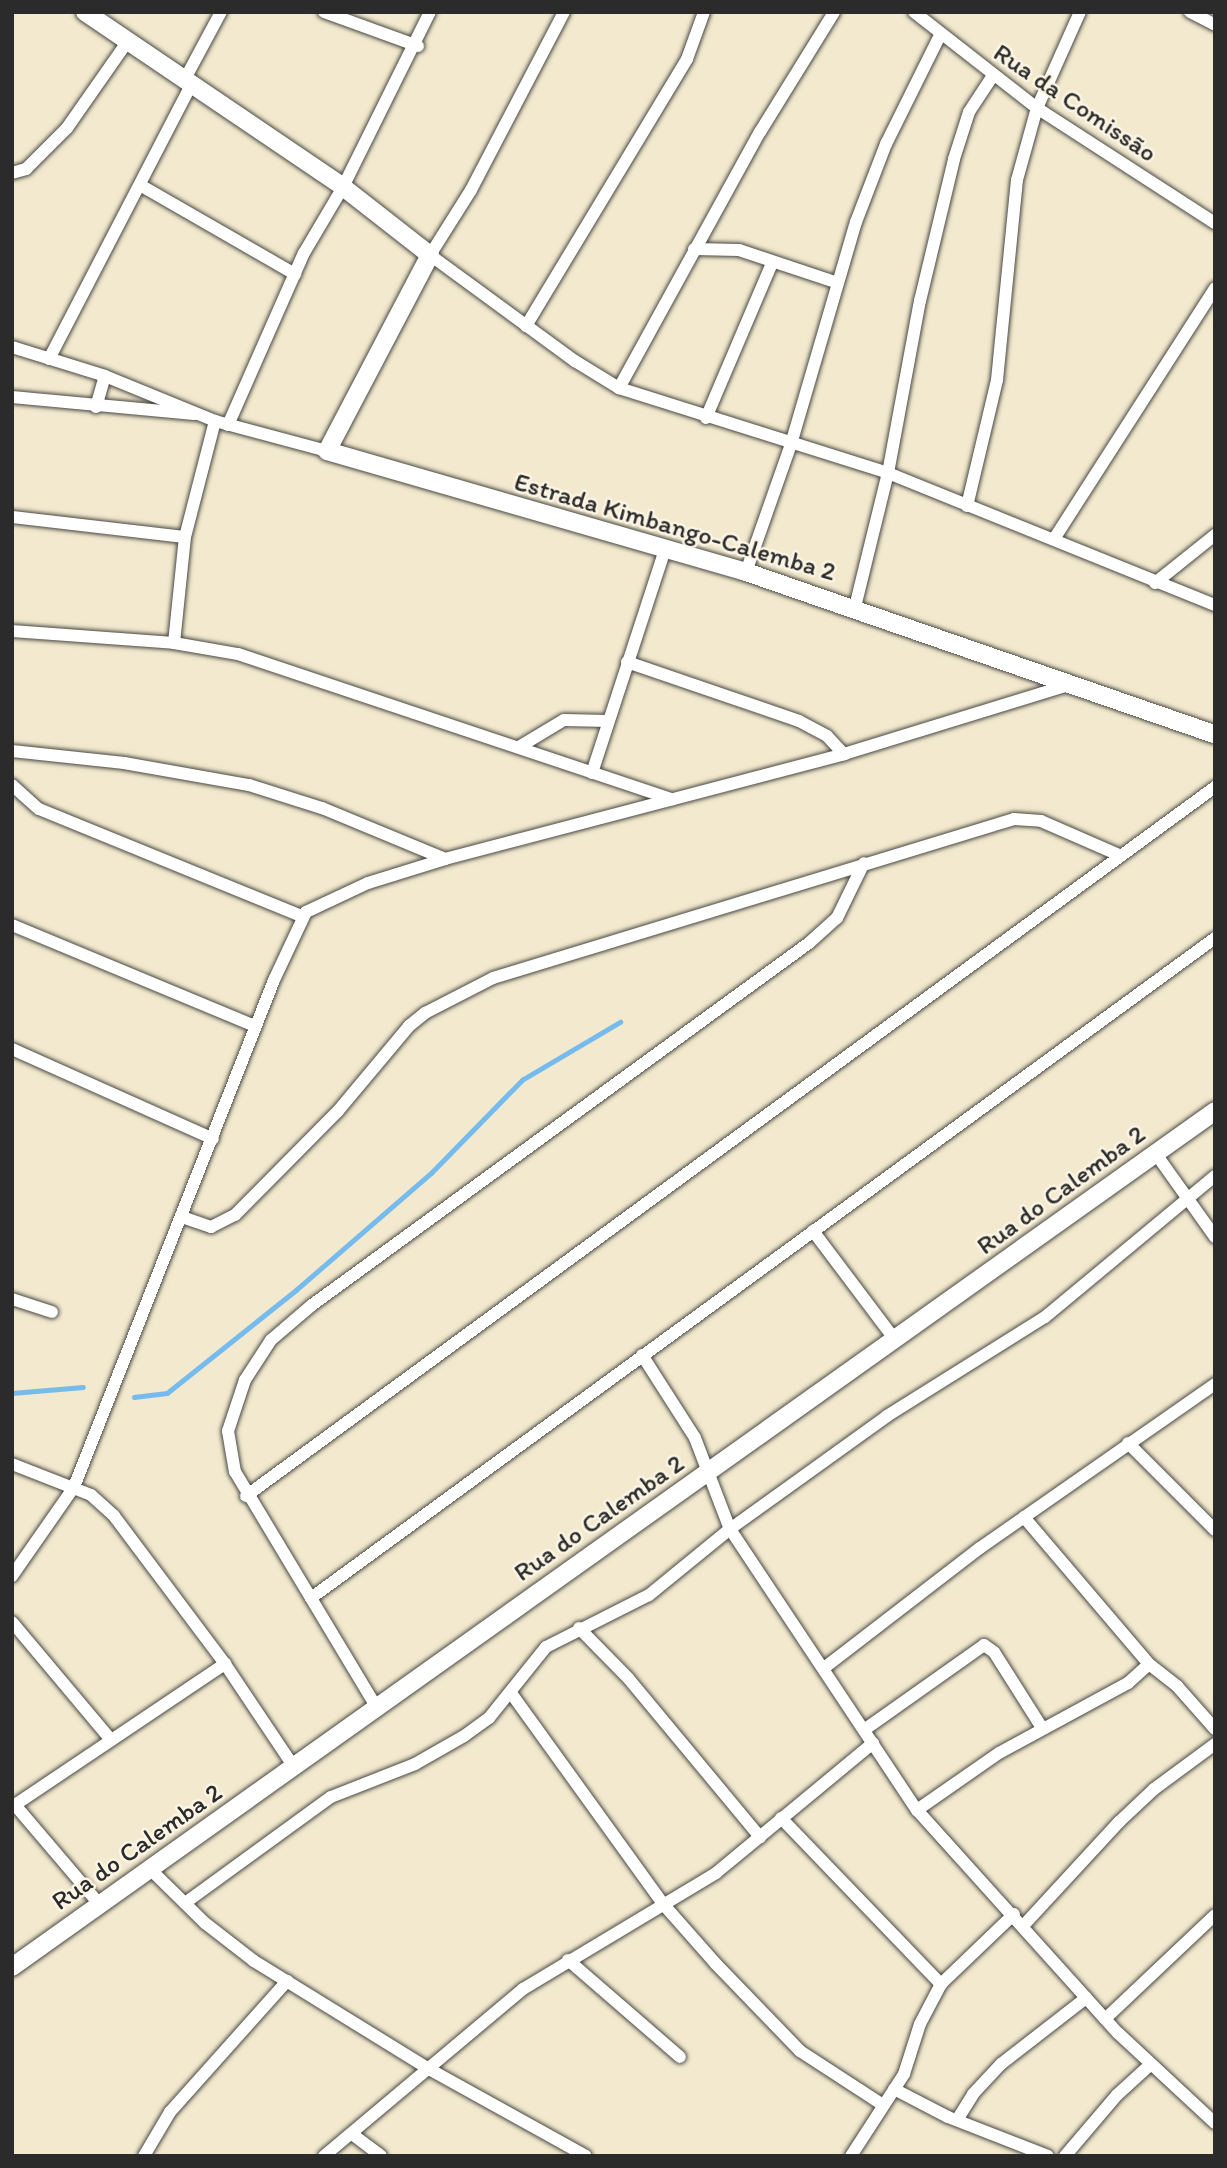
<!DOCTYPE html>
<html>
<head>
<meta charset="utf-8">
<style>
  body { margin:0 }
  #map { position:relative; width:1227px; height:2168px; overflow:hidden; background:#f2e9ce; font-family:Itim,sans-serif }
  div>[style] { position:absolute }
  .stream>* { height:4.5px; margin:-2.25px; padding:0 2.25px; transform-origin:2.25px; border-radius:2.25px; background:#76bbed }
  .roads { filter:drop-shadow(0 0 2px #494843) drop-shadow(0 0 2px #494843) }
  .street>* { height:12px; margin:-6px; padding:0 6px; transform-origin:6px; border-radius:6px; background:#fff }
  .secondary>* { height:18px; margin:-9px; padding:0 9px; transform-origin:9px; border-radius:9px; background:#fff }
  span { translate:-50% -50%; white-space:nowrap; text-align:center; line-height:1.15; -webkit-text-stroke:5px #fcf5e5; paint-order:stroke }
  .street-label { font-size:26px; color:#2b2b2b }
  .frame { position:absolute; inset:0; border:14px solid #2b2b2b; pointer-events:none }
</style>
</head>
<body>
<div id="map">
  <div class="stream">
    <div style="left:12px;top:1393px;width:71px;rotate:-4.8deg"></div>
    <div style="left:134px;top:1397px;width:33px;rotate:-7deg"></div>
    <div style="left:167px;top:1393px;width:165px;rotate:-38.6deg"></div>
    <div style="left:296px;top:1290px;width:179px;rotate:-40.9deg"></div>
    <div style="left:431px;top:1173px;width:130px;rotate:-45.6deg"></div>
    <div style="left:522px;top:1080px;width:114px;rotate:-30.6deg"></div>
  </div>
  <div class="roads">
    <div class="street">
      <div style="left:324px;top:12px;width:100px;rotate:19.9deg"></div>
      <div style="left:564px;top:12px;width:201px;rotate:117.6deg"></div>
      <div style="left:471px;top:190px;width:77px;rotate:122.2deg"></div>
      <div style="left:430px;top:255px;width:180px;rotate:36.2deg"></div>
      <div style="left:575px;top:361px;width:52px;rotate:31.5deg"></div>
      <div style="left:619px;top:388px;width:282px;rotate:17.5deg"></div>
      <div style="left:888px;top:473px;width:353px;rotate:22deg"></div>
      <div style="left:914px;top:12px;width:156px;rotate:38deg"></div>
      <div style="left:1037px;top:108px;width:212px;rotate:32.9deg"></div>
      <div style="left:1190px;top:12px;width:28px;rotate:27deg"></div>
      <div style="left:185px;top:79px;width:76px;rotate:-61.8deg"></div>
      <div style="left:12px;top:173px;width:15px;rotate:-16deg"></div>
      <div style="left:26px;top:169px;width:58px;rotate:-45deg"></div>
      <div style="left:67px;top:128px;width:106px;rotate:-55deg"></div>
      <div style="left:140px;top:185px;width:179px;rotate:29.9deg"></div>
      <div style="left:694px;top:249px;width:45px;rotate:1.3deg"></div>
      <div style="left:739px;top:250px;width:104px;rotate:18.4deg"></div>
      <div style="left:526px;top:326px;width:312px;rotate:-58.9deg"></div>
      <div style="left:687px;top:59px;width:50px;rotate:-70.1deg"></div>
      <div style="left:12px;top:347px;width:97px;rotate:17.3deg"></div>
      <div style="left:105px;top:376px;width:119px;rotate:22.2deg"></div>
      <div style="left:215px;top:421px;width:116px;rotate:15deg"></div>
      <div style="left:49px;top:359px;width:309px;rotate:-62.6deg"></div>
      <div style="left:619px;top:388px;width:292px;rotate:-61.2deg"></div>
      <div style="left:760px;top:132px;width:141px;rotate:-58.3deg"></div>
      <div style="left:12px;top:397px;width:183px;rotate:5.3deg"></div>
      <div style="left:96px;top:407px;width:32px;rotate:-74deg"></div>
      <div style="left:706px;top:418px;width:168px;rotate:-66.9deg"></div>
      <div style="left:228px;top:425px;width:188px;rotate:-66.2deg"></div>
      <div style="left:304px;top:253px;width:77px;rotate:-59.4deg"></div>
      <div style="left:343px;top:187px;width:195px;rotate:-63.6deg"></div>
      <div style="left:967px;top:506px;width:130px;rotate:-76.6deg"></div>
      <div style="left:997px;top:380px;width:201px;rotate:-84.3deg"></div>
      <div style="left:1017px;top:180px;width:75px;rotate:-74.5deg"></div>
      <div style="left:1037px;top:108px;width:105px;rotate:-65.9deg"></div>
      <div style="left:12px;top:517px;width:174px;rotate:6.6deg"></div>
      <div style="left:1054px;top:539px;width:298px;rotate:-57.3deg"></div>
      <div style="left:746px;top:572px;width:136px;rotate:-70.6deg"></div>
      <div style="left:791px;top:444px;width:231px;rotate:-73.7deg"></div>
      <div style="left:856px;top:222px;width:84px;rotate:-69deg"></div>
      <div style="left:886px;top:144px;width:122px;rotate:-63.6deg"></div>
      <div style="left:1155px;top:583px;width:77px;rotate:-38.7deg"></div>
      <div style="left:855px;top:607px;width:138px;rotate:-76.2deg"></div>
      <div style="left:888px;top:473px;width:175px;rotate:-79.5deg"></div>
      <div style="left:920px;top:301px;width:146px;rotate:-76.5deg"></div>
      <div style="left:954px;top:159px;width:49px;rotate:-72.3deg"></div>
      <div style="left:969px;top:112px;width:42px;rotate:-56.7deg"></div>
      <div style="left:12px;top:631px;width:162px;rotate:4.2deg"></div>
      <div style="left:174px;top:643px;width:65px;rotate:9.8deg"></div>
      <div style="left:238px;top:654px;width:458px;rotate:18.5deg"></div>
      <div style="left:174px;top:643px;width:107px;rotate:-84.1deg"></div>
      <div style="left:185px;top:537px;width:120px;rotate:-75.5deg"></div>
      <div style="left:627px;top:662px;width:182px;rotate:18.9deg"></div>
      <div style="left:799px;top:721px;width:32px;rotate:28deg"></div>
      <div style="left:827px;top:736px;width:25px;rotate:47deg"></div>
      <div style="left:519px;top:747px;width:52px;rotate:-31deg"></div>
      <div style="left:564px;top:720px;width:44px;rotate:1.3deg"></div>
      <div style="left:12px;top:751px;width:113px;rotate:6.1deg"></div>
      <div style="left:124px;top:763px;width:127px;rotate:10deg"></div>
      <div style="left:249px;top:785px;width:77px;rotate:17.5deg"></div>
      <div style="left:322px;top:808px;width:133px;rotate:22.5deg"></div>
      <div style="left:592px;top:773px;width:236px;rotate:-71.9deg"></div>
      <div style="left:12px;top:785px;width:36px;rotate:42deg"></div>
      <div style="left:39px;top:809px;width:283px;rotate:22.2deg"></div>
      <div style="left:12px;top:925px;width:263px;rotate:22.6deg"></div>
      <div style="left:12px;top:1049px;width:220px;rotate:24.1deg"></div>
      <div style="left:1156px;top:1154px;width:102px;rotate:54.6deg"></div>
      <div style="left:182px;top:1217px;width:31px;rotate:19deg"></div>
      <div style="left:211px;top:1227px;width:27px;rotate:-27deg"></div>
      <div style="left:235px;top:1215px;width:146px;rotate:-45.3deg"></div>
      <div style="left:338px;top:1111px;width:111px;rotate:-50.1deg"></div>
      <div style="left:409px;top:1026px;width:21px;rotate:-39deg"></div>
      <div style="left:425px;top:1013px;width:76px;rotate:-27.2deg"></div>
      <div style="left:493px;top:978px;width:545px;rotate:-16.97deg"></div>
      <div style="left:1014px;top:819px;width:27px;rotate:4deg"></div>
      <div style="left:1041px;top:821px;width:87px;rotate:23.6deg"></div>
      <div style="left:813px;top:1231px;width:136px;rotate:53deg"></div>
      <div style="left:12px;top:1299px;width:42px;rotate:18deg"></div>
      <div style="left:642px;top:1355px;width:98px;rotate:57.4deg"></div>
      <div style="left:695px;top:1438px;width:97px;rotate:69deg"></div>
      <div style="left:730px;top:1529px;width:338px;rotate:56.4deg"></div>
      <div style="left:917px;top:1810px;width:300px;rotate:48deg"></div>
      <div style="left:1118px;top:2033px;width:132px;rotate:42.9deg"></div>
      <div style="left:1128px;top:1443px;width:123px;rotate:45deg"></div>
      <div style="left:12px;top:1464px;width:85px;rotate:21.4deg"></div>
      <div style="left:91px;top:1495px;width:31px;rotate:42deg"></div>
      <div style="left:114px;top:1516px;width:185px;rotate:53.1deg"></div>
      <div style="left:225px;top:1664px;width:124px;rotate:56.2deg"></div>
      <div style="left:246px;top:1496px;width:1201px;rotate:-36.19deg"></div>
      <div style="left:12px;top:1576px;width:108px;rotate:-55.1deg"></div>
      <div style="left:74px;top:1487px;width:545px;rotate:-68.47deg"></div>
      <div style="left:274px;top:980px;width:75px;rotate:-64.8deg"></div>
      <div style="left:306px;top:912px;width:68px;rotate:-25.1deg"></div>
      <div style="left:368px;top:883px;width:81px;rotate:-17.3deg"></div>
      <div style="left:445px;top:859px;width:413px;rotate:-14.7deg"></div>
      <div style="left:844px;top:754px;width:239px;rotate:-17.1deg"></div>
      <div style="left:311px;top:1598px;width:1119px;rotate:-36.13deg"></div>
      <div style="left:12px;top:1622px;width:154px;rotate:50deg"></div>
      <div style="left:579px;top:1628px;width:70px;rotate:45.6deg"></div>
      <div style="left:628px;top:1678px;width:207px;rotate:50.3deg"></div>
      <div style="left:1149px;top:1664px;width:36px;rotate:38deg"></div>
      <div style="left:1177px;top:1686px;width:57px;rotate:48.5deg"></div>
      <div style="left:824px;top:1668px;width:197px;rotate:-37.6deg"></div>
      <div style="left:980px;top:1548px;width:287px;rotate:-34.9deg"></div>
      <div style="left:511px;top:1693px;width:261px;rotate:54.2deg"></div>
      <div style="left:664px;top:1905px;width:79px;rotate:48.6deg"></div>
      <div style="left:716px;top:1964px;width:121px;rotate:46deg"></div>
      <div style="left:800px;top:2051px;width:99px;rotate:33deg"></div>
      <div style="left:377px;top:1708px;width:275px;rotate:-121deg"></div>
      <div style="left:235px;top:1472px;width:42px;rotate:-99.7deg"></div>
      <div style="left:228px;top:1431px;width:54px;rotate:-71.6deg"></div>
      <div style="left:245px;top:1380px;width:48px;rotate:-57deg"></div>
      <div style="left:271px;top:1340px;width:54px;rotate:-40.5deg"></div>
      <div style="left:312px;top:1305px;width:615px;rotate:-36.07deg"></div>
      <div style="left:809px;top:943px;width:38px;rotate:-42deg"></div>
      <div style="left:837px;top:918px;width:61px;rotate:-63.9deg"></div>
      <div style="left:864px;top:1730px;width:147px;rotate:-35.3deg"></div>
      <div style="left:984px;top:1645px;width:12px;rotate:35deg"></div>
      <div style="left:994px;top:1652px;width:90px;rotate:57.7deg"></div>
      <div style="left:15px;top:1805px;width:131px;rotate:49.6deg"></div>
      <div style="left:12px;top:1807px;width:257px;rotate:-33.9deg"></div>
      <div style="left:917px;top:1810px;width:100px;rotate:-34.8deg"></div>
      <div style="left:999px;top:1753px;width:147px;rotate:-28.5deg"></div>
      <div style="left:1128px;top:1683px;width:28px;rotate:-42deg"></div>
      <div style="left:1149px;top:1664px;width:193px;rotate:-130.4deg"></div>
      <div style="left:781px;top:1818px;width:231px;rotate:46.1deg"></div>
      <div style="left:150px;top:1869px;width:77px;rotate:44.5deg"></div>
      <div style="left:205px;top:1923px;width:62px;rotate:37.8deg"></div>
      <div style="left:254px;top:1961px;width:206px;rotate:31.7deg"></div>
      <div style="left:429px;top:2069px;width:179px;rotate:29deg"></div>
      <div style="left:185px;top:1903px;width:180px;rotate:-36deg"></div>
      <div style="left:331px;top:1797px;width:90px;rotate:-21.4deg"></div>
      <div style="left:415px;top:1764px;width:56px;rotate:-29.7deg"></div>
      <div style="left:464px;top:1736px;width:31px;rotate:-36deg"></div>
      <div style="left:489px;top:1718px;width:91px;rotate:-51.2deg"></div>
      <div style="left:546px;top:1647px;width:115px;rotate:-26.8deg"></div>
      <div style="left:649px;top:1595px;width:104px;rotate:-39.2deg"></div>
      <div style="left:730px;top:1529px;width:193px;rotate:-35.7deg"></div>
      <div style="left:887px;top:1416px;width:186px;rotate:-32.1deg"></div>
      <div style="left:1045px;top:1317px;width:221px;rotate:-39.7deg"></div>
      <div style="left:1023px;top:1926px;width:142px;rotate:-47.3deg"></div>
      <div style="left:1119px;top:1822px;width:48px;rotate:-43.3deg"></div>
      <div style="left:1154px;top:1789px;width:76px;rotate:-36.4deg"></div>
      <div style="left:568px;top:1960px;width:148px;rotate:40.9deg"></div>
      <div style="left:1105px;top:2019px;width:151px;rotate:-43.4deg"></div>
      <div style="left:894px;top:2089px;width:61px;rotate:27.4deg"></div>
      <div style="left:948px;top:2117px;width:107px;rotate:21.3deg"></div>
      <div style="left:957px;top:2120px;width:31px;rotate:-58deg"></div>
      <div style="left:973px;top:2094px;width:41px;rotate:-47deg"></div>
      <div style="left:1001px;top:2064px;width:108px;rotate:-37.8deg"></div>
      <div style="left:352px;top:2134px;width:36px;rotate:37deg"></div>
      <div style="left:144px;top:2156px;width:51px;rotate:-59.4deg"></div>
      <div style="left:170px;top:2112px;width:176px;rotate:-48.2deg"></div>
      <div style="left:324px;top:2156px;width:260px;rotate:-40deg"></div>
      <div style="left:523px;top:1989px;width:225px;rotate:-31deg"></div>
      <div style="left:716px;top:1873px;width:204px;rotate:-39.6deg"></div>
      <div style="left:851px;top:2156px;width:98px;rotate:-57.1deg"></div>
      <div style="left:904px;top:2074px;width:52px;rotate:-72.3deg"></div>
      <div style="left:920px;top:2024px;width:45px;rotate:-62.3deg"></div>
      <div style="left:941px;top:1984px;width:101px;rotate:-43.8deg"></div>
      <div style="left:1065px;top:2156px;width:80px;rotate:-49.6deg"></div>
      <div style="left:1117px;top:2095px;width:46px;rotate:-42.4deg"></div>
    </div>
    <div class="secondary">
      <div style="left:85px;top:12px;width:312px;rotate:34.1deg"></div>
      <div style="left:343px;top:187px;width:110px;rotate:38deg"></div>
      <div style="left:430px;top:255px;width:221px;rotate:117.7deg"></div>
      <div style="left:327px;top:451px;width:436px;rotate:16.1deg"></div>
      <div style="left:746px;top:572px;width:496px;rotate:19.1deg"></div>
      <div style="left:12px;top:1967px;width:1476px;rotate:-35.43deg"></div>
    </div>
  </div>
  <div class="street-label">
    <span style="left:1075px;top:103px;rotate:34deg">Rua da Comissão</span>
    <span style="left:675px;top:527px;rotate:16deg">Estrada Kimbango-Calemba 2</span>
    <span style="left:1061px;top:1190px;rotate:-36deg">Rua do Calemba 2</span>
    <span style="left:599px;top:1518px;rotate:-35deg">Rua do Calemba 2</span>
    <span style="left:137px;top:1847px;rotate:-35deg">Rua do Calemba 2</span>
  </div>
  <div class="frame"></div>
</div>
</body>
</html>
